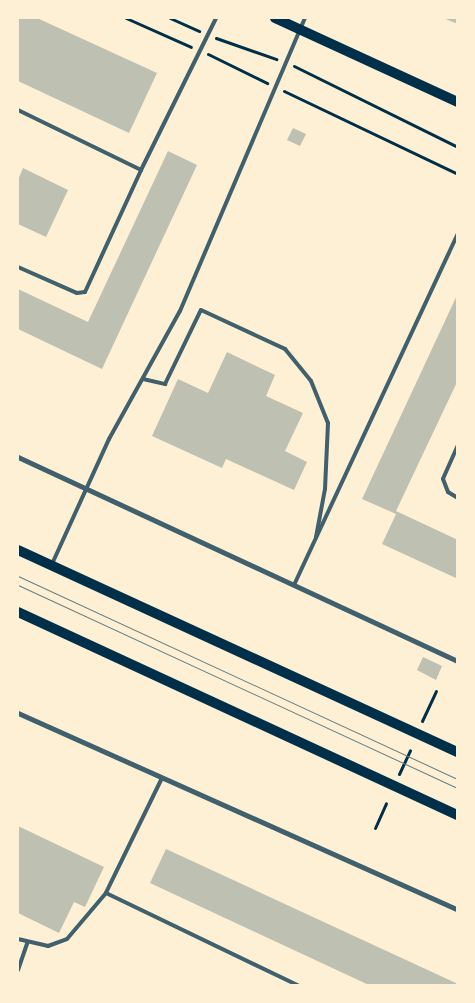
<!DOCTYPE html>
<html>
<head>
<meta charset="utf-8">
<style>
  body { margin:0 }
  #map { position:relative; width:475px; height:1003px; overflow:hidden; background:#fdf0d5; font-family:Roboto,sans-serif }
  div>[style] { position:absolute }
  .building>* { inset:0; background:#bec0b2 }
  .path>* { height:3px; margin:-1.5px; padding:0 1.5px; transform-origin:1.5px; border-radius:1.5px; background:#003049 }
  .service>* { height:4px; margin:-2px; padding:0 2px; transform-origin:2px; border-radius:2px; background:#3f606c }
  .minor>* { height:5px; margin:-2.5px; padding:0 2.5px; transform-origin:2.5px; border-radius:2.5px; background:#3f606c }
  .secondary>* { height:10px; margin:-5px; padding:0 5px; transform-origin:5px; border-radius:5px; background:#003049 }
  .tram>* { height:1px; margin:-0.5px; padding:0 0.5px; transform-origin:0.5px; border-radius:0.5px; background:#657d81 }
  span { translate:-50% -50%; white-space:nowrap; text-align:center; line-height:1.15; -webkit-text-stroke:5px #fdf0d5; paint-order:stroke }
  .frame { position:absolute; inset:0; border:19px solid #fdf0d5; pointer-events:none }
</style>
</head>
<body>
<div id="map">
  <div class="building">
    <div style="clip-path:polygon(18px 18px,37px 18px,157px 73px,129px 133px,18px 81px)"></div>
    <div style="clip-path:polygon(443px 18px,458px 18px,458px 24px)"></div>
    <div style="clip-path:polygon(293px 128px,306px 134px,300px 146px,287px 140px)"></div>
    <div style="clip-path:polygon(168px 151px,197px 165px,102px 369px,18px 329px,18px 289px,88px 322px)"></div>
    <div style="clip-path:polygon(23px 168px,68px 190px,46px 237px,18px 224px,18px 180px)"></div>
    <div style="clip-path:polygon(458px 293px,458px 380px,396px 511px,458px 540px,458px 579px,382px 544px,396px 514px,362px 499px)"></div>
    <div style="clip-path:polygon(227px 352px,275px 375px,266px 396px,303px 413px,285px 451px,307px 462px,294px 490px,226px 459px,222px 468px,152px 436px,178px 379px,208px 393px)"></div>
    <div style="clip-path:polygon(423px 657px,442px 666px,436px 680px,417px 670px)"></div>
    <div style="clip-path:polygon(18px 826px,104px 867px,85px 907px,74px 902px,59px 933px,18px 913px)"></div>
    <div style="clip-path:polygon(166px 849px,458px 984px,458px 986px,371px 986px,150px 883px)"></div>
  </div>
  <div class="path">
    <div style="left:126px;top:18px;width:71px;rotate:24deg"></div>
    <div style="left:170px;top:18px;width:32px;rotate:24deg"></div>
    <div style="left:216px;top:38px;width:64px;rotate:19.3deg"></div>
    <div style="left:208px;top:54px;width:66px;rotate:26.2deg"></div>
    <div style="left:294px;top:66px;width:183px;rotate:26.3deg"></div>
    <div style="left:284px;top:91px;width:193px;rotate:25.5deg"></div>
    <div style="left:422px;top:721px;width:33px;rotate:-65deg"></div>
    <div style="left:399px;top:774px;width:26px;rotate:-65deg"></div>
    <div style="left:375px;top:828px;width:27px;rotate:-66deg"></div>
  </div>
  <div class="service">
    <div style="left:18px;top:110px;width:137px;rotate:26deg"></div>
    <div style="left:141px;top:170px;width:169px;rotate:-63.7deg"></div>
    <div style="left:18px;top:267px;width:64px;rotate:23.8deg"></div>
    <div style="left:77px;top:293px;width:8px;rotate:-7deg"></div>
    <div style="left:85px;top:292px;width:134px;rotate:-65.3deg"></div>
    <div style="left:143px;top:379px;width:23px;rotate:13deg"></div>
    <div style="left:165px;top:384px;width:82px;rotate:-64.1deg"></div>
    <div style="left:201px;top:310px;width:93px;rotate:24.9deg"></div>
    <div style="left:285px;top:349px;width:41px;rotate:50.9deg"></div>
    <div style="left:311px;top:381px;width:45px;rotate:68deg"></div>
    <div style="left:328px;top:423px;width:66px;rotate:92.6deg"></div>
    <div style="left:325px;top:489px;width:49px;rotate:100.6deg"></div>
    <div style="left:458px;top:445px;width:37px;rotate:114deg"></div>
    <div style="left:443px;top:479px;width:14px;rotate:69deg"></div>
    <div style="left:448px;top:492px;width:12px;rotate:31deg"></div>
    <div style="left:52px;top:564px;width:137px;rotate:-65.5deg"></div>
    <div style="left:109px;top:439px;width:146px;rotate:-61deg"></div>
    <div style="left:180px;top:311px;width:319px;rotate:-66.9deg"></div>
    <div style="left:294px;top:585px;width:387px;rotate:-65deg"></div>
    <div style="left:161px;top:780px;width:126px;rotate:116deg"></div>
    <div style="left:106px;top:893px;width:214px;rotate:25.7deg"></div>
    <div style="left:18px;top:939px;width:31px;rotate:13deg"></div>
    <div style="left:48px;top:946px;width:20px;rotate:-20deg"></div>
    <div style="left:67px;top:939px;width:60px;rotate:-49.7deg"></div>
    <div style="left:18px;top:970px;width:28px;rotate:-71deg"></div>
  </div>
  <div class="minor">
    <div style="left:18px;top:457px;width:485px;rotate:24.9deg"></div>
    <div style="left:18px;top:713px;width:482px;rotate:24.1deg"></div>
  </div>
  <div class="secondary">
    <div style="left:275px;top:18px;width:201px;rotate:24.7deg"></div>
    <div style="left:18px;top:550px;width:484px;rotate:24.7deg"></div>
    <div style="left:18px;top:612px;width:485px;rotate:24.8deg"></div>
  </div>
  <div class="tram">
    <div style="left:18px;top:576px;width:485px;rotate:24.8deg"></div>
    <div style="left:18px;top:585px;width:485px;rotate:24.8deg"></div>
  </div>
  <div class="frame"></div>
</div>
</body>
</html>
